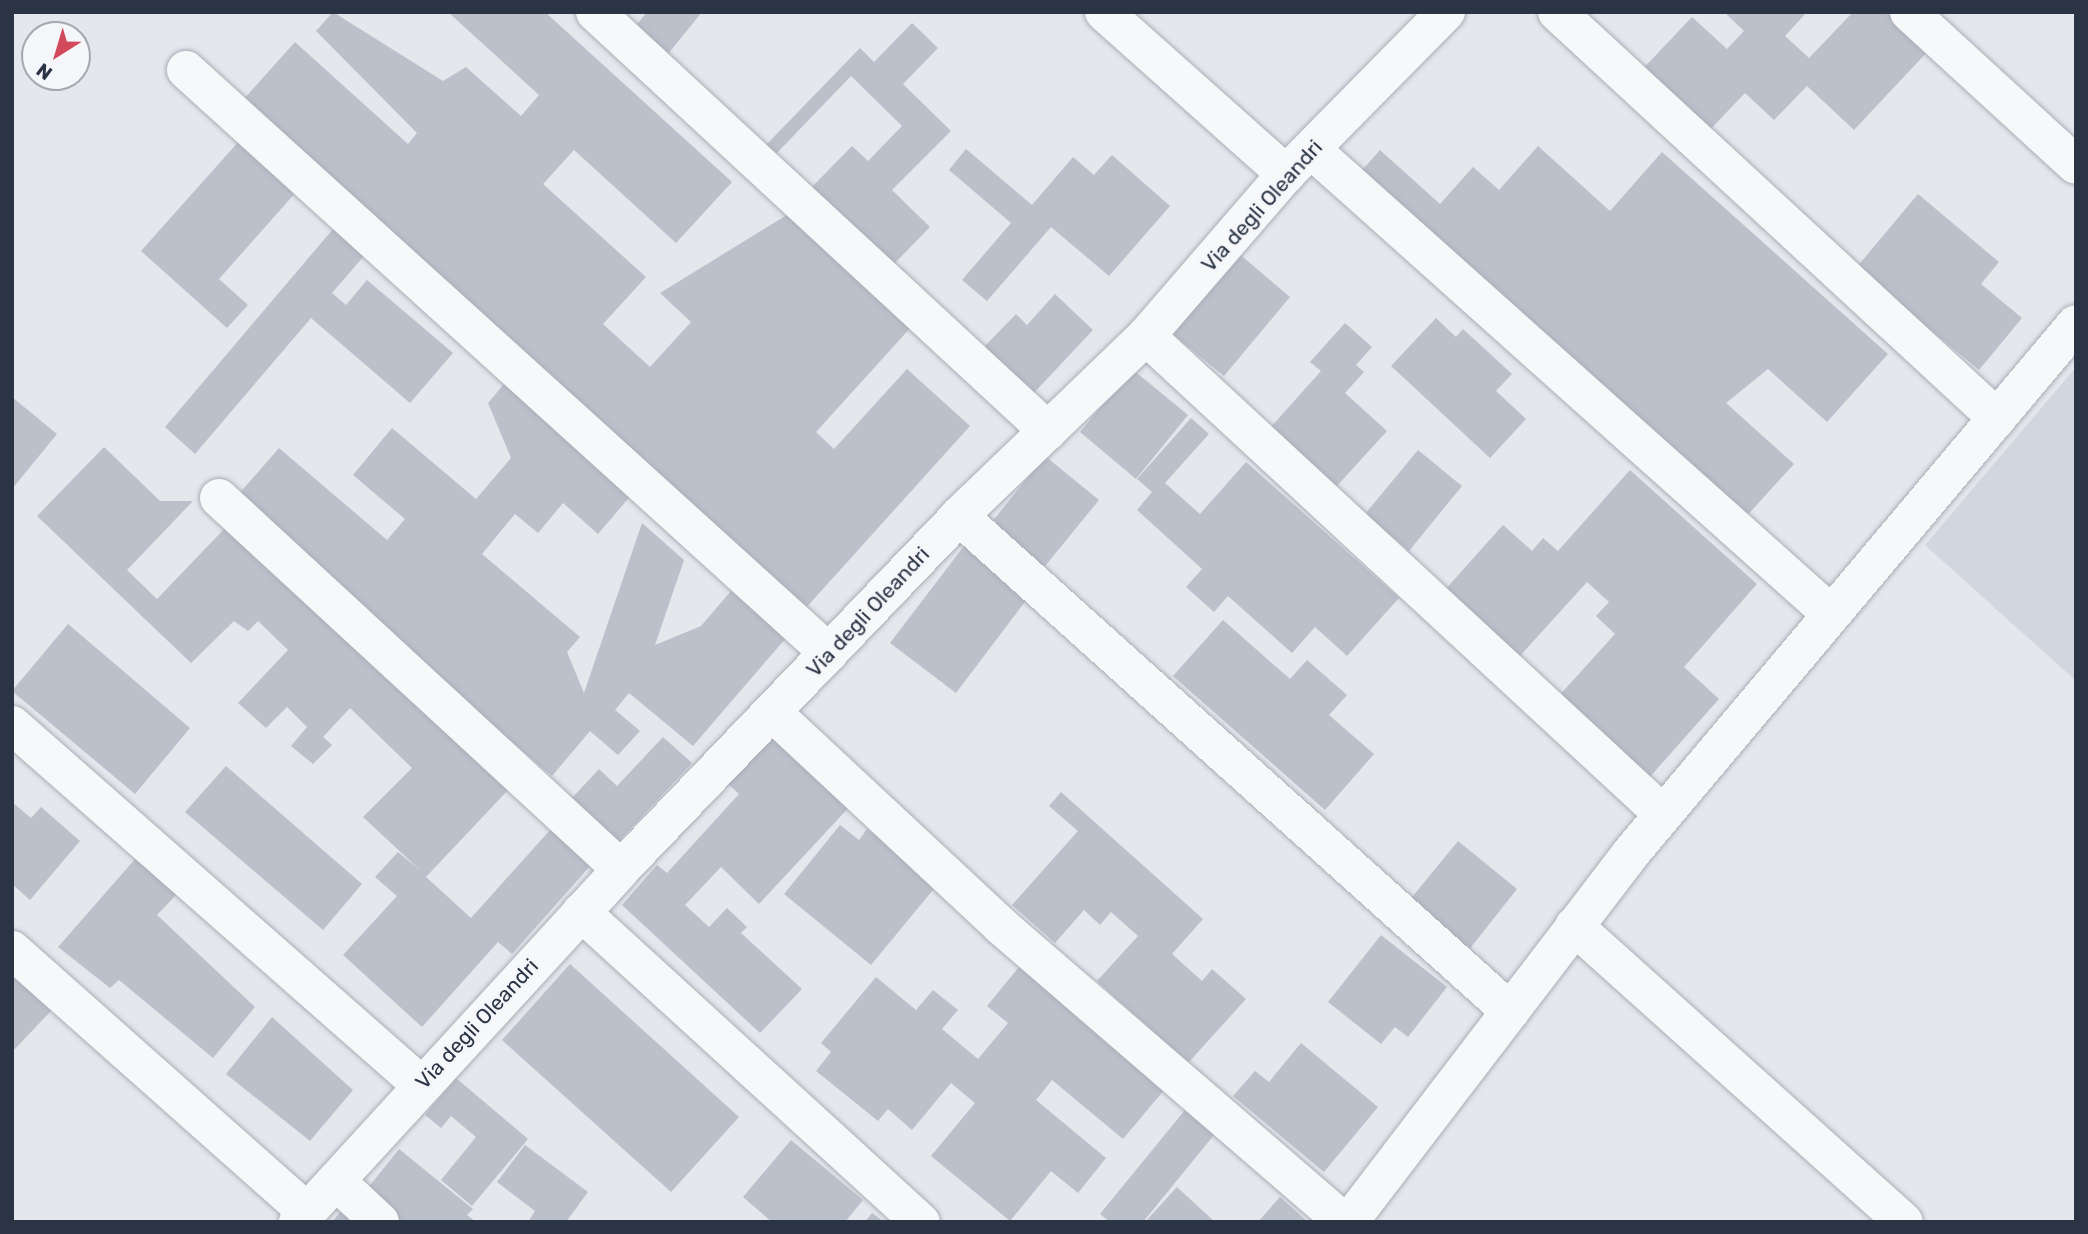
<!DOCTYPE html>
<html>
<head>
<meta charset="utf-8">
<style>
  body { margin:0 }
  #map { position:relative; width:2088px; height:1234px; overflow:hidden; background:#e4e7ec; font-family:Rubik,sans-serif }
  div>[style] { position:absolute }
  .built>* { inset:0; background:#d2d6de }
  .building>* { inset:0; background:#bbc0ca }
  .roads { filter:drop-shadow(0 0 2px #a9aeb7) drop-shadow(0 0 2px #a9aeb7) }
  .minor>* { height:38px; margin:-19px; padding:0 19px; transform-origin:19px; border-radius:19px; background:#f7f8fa }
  span { translate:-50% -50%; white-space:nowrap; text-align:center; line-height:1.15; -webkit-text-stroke:6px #f4f6f9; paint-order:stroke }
  .street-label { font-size:21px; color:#2b3445 }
  .frame { position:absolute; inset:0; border:14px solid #2b3445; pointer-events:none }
  .north { position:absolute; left:21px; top:21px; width:70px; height:70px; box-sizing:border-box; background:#f4f6f9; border:2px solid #a4a8b1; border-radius:50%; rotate:217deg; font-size:19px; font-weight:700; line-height:28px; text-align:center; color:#2b3445 }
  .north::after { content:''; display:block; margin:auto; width:24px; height:32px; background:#d1495b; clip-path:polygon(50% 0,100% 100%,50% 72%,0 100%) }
</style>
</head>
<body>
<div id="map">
  <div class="built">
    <div style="clip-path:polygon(2076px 367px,2076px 681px,1925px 545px)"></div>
  </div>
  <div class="building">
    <div style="clip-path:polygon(333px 12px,443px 81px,466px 67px,521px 116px,539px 95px,448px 12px,545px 12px,732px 182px,676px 243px,574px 150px,543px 184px,646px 277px,603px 324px,650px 367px,691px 322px,660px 293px,790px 213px,913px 325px,816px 432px,834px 449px,907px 369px,970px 426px,804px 610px,242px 101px,295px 42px,408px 144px,417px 133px,316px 31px)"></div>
    <div style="clip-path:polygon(647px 12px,702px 12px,668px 54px,635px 27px)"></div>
    <div style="clip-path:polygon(1724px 12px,1807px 12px,1785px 36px,1809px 58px,1853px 12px,1889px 12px,1929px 50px,1854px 130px,1807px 86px,1774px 120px,1745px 93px,1703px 137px,1637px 75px,1692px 17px,1727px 49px,1744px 31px)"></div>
    <div style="clip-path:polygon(912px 23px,938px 48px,903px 84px,951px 131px,892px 190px,930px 227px,893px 265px,812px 187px,852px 146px,868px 161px,902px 126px,851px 76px,775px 155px,765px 146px,860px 48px,874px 62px)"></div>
    <div style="clip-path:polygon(240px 140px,297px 191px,219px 279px,248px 305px,227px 328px,141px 251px)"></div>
    <div style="clip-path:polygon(1538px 146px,1610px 211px,1662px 152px,1888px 354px,1827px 422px,1768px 369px,1726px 403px,1794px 464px,1743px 520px,1357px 176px,1380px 150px,1440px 204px,1473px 167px,1499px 190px)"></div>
    <div style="clip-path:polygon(966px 149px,1032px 205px,1073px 157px,1094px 175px,1112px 155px,1170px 206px,1109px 276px,1051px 227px,987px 301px,962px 280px,1011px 223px,949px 170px)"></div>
    <div style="clip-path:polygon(1918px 194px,1999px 262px,1981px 284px,2022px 318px,1979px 370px,1856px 268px)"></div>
    <div style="clip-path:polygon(333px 229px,364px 256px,332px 293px,346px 305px,367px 280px,453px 353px,410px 403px,311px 318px,195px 454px,165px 427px)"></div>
    <div style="clip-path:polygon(1237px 252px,1290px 297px,1224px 376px,1170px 332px)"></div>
    <div style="clip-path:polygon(1055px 294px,1093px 330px,1031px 396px,981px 350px,1016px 314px,1027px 325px)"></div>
    <div style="clip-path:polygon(1436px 318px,1456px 337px,1463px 329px,1512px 374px,1496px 391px,1526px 419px,1490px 458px,1391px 366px)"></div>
    <div style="clip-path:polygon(1345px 323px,1372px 347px,1356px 365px,1364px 372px,1345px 393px,1387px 431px,1336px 487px,1270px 428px,1321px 371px,1310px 362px)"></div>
    <div style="clip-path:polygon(1132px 369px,1188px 415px,1136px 479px,1080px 432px)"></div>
    <div style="clip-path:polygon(504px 384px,633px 493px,598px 534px,563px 503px,538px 533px,515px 514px,482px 554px,580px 637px,567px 652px,584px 693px,642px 523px,684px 560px,655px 645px,701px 626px,731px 591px,786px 638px,693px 746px,629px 693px,615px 710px,640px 731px,618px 755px,590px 731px,552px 776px,231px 503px,279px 448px,387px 540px,405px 519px,353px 475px,392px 428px,476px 499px,511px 458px,488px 403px)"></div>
    <div style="clip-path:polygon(12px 397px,57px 434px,12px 489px)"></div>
    <div style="clip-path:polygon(1191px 418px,1209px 434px,1165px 483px,1200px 514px,1246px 462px,1399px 598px,1347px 656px,1315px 627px,1292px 653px,1228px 596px,1214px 612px,1186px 587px,1202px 569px,1137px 510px,1152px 492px,1137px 479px)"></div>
    <div style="clip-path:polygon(104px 447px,160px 501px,193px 501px,127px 570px,157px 599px,226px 527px,509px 789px,426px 877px,471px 918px,551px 829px,591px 865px,512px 954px,498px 942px,422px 1027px,343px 955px,397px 896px,375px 877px,398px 852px,422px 872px,363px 817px,412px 768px,350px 708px,323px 737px,332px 745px,313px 764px,291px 746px,307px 727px,287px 707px,266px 728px,238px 703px,288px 650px,258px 621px,248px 631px,234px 621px,191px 663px,37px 516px)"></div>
    <div style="clip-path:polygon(1418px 450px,1462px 486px,1409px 551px,1365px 514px)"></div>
    <div style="clip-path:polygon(1045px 456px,1099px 500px,1041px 571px,987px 528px)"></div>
    <div style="clip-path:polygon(1630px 470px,1757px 584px,1684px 667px,1719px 699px,1648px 779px,1557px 698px,1615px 634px,1596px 616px,1609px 602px,1587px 582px,1518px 658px,1444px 591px,1503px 525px,1532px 551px,1543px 538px,1558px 551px)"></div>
    <div style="clip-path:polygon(964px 546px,1030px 595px,956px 693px,890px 643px)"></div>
    <div style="clip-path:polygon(1223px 620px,1290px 679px,1307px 660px,1347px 695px,1329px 715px,1374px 754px,1325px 810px,1173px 676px)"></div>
    <div style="clip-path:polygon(68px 624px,190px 728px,135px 794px,12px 691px)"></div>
    <div style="clip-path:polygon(773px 729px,853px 803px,759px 904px,721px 867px,685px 905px,709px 927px,727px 908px,747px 927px,741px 933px,802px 989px,760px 1033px,622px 905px,657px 865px,667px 873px,739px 794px,725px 781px)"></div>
    <div style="clip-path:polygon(663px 737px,692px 763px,618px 842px,572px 798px,599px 769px,617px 786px)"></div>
    <div style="clip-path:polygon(226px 766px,362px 884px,323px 930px,185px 812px)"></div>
    <div style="clip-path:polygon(1061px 792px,1203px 919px,1172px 954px,1202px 981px,1212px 969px,1246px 999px,1188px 1063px,1097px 981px,1138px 936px,1111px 912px,1100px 925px,1084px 910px,1055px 943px,1012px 905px,1078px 831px,1049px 806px)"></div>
    <div style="clip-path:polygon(12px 802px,31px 818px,41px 807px,80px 841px,30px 900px,12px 884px)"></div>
    <div style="clip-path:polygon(840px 825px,859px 840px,867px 829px,937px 885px,871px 965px,784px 894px)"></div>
    <div style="clip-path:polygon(1458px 841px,1517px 889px,1468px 951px,1408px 902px)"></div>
    <div style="clip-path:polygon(136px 858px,178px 893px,157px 915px,255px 1007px,213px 1058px,119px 980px,110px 988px,58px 947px)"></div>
    <div style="clip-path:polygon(1381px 935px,1447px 987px,1408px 1037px,1395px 1027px,1381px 1044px,1328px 1002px)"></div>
    <div style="clip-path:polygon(570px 964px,739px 1117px,671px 1192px,502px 1040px)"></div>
    <div style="clip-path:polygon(1019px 967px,1165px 1089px,1123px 1139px,1052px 1080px,1036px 1100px,1106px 1158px,1078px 1193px,1051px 1171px,1010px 1221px,931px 1156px,975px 1103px,951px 1083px,912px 1130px,888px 1109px,878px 1121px,816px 1071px,831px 1052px,821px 1043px,876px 977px,916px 1010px,933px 990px,958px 1010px,942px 1029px,978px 1059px,1008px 1023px,987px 1006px)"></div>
    <div style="clip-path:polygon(12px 975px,51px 1011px,12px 1052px)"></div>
    <div style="clip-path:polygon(272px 1017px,353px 1090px,310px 1141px,226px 1074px)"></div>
    <div style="clip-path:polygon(1301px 1043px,1378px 1107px,1324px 1172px,1233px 1096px,1255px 1071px,1269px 1082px)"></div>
    <div style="clip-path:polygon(456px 1078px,528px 1139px,472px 1206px,441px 1180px,476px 1137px,451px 1116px,441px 1128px,425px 1115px)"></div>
    <div style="clip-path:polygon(1185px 1110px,1214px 1135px,1143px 1222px,1110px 1222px,1100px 1214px)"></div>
    <div style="clip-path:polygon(791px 1140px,863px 1200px,845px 1222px,772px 1222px,743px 1197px)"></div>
    <div style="clip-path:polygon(525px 1145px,588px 1192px,566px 1222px,528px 1222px,535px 1211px,497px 1182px)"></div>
    <div style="clip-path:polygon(399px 1149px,473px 1209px,467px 1215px,476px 1222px,398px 1222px,363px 1194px)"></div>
    <div style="clip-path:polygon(1177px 1187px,1215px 1222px,1145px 1222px)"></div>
    <div style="clip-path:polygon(1280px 1197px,1308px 1222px,1258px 1222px)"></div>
    <div style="clip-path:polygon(341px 1211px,354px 1222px,332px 1222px)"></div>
    <div style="clip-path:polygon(872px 1213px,884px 1222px,865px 1222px)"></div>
  </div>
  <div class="roads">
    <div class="minor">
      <div style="left:595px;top:12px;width:617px;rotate:42.77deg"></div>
      <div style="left:1104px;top:12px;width:244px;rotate:41.7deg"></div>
      <div style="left:1557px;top:12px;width:599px;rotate:42.7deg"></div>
      <div style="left:1909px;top:12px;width:226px;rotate:42.5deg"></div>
      <div style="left:186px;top:70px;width:868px;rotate:42.2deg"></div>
      <div style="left:1312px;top:150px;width:696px;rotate:41.8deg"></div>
      <div style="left:1146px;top:336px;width:704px;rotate:42.76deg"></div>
      <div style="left:219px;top:498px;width:547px;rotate:42.7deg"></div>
      <div style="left:959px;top:516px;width:741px;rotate:41.94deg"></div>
      <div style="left:773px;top:713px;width:311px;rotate:43deg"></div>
      <div style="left:1000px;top:925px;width:454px;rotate:40.8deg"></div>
      <div style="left:12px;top:725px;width:545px;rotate:41.35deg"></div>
      <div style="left:581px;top:912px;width:460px;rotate:42.4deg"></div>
      <div style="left:1574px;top:926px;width:443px;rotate:41.9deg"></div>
      <div style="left:12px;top:950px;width:395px;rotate:41.6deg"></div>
      <div style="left:336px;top:1181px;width:60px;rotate:43deg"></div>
      <div style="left:298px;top:1222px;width:478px;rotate:-47.5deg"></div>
      <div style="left:621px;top:869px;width:489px;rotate:-46.2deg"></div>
      <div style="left:959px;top:516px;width:260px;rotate:-43.9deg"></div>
      <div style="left:1146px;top:336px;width:214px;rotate:-49.2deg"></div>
      <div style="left:1286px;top:174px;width:228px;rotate:-45.4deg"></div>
      <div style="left:1349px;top:1222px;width:464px;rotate:-52.6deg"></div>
      <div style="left:1631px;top:853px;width:691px;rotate:-49.93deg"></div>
    </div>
  </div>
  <div class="street-label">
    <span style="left:1262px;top:206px;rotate:-48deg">Via degli Oleandri</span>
    <span style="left:868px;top:612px;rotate:-47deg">Via degli Oleandri</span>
    <span style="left:477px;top:1024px;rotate:-47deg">Via degli Oleandri</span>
  </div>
  <div class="frame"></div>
  <div class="north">N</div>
</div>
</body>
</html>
